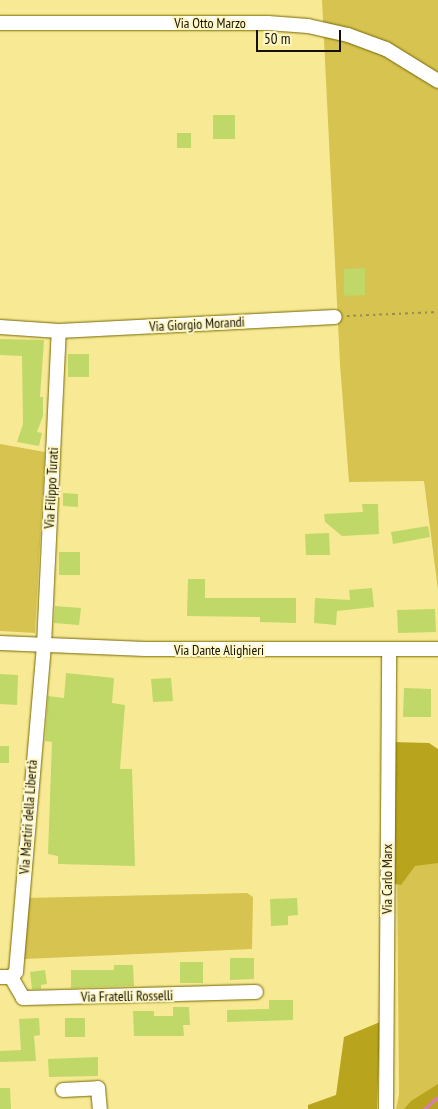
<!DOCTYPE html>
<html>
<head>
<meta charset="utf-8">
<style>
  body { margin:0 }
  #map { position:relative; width:438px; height:1109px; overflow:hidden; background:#f8ea94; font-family:"PT Sans Narrow",sans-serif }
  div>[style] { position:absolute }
  .green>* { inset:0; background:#d6c350 }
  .forest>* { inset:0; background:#b9a51d }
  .stream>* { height:3px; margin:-1.5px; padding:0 1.5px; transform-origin:1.5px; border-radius:1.5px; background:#d97abc }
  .building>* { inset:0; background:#bfd867 }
  .path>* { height:2px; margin-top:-1px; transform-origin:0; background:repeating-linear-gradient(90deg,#958c54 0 2.5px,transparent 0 6.5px) }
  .roads { filter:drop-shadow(0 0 1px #766800) drop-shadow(0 0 1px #766800) }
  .minor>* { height:14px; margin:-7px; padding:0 7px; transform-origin:7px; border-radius:7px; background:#fff }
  span { translate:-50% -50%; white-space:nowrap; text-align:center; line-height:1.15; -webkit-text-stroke:4px #fff7c5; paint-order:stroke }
  .street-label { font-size:14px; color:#151100 }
  .scale { position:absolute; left:256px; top:30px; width:85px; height:22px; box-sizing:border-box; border:2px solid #151100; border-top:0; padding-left:6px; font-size:15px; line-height:18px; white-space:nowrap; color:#151100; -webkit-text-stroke:4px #fff7c5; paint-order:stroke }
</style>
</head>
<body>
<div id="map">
  <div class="green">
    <div style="clip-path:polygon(322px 0,438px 0,438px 590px,424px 481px,349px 482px,340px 364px)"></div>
    <div style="clip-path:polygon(0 444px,45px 452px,35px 633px,0 631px)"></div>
    <div style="clip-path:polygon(396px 748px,438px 749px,438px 1109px,396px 1109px,399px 1094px)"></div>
    <div style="clip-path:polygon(247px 893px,253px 897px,252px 949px,24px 959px,25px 898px)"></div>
  </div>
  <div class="forest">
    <div style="clip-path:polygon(393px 742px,429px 743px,438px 749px,438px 863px,415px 866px,401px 885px,395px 884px)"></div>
    <div style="clip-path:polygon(380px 1022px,377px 1109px,308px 1109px,308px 1105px,336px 1095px,344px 1037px)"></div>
    <div style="clip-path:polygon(438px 1084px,438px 1109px,404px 1109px,411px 1101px)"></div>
  </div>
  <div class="stream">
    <div style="left:424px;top:1109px;width:18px;rotate:-41deg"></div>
  </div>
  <div class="building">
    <div style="clip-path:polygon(213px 115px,235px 115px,235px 139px,213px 139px)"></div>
    <div style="clip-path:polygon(177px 133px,191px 133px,191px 148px,177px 148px)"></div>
    <div style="clip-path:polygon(365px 268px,365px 295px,344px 296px,344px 269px)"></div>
    <div style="clip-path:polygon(0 339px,44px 340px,40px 397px,43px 397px,43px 416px,37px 432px,42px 433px,39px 446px,17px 442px,23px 424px,22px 356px,0 355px)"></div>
    <div style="clip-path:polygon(68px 354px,89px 354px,89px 377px,68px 377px)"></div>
    <div style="clip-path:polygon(63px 493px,78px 494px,78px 507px,63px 506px)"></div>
    <div style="clip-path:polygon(362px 504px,378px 504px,379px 534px,342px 536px,325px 522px,324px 514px,363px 512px)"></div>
    <div style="clip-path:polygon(428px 526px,430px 537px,393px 544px,391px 532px)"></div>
    <div style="clip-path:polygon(329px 533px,330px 555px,306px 555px,305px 534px)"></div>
    <div style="clip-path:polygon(59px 552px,80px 552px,80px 575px,59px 575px)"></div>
    <div style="clip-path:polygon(188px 579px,205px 579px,205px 598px,296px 598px,296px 623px,260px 622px,260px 617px,187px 616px)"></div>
    <div style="clip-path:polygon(372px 588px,374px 607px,337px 611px,336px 625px,314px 623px,315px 598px,350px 600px,349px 590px)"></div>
    <div style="clip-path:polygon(55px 606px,81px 608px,79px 625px,54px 623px)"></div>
    <div style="clip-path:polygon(435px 609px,436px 632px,398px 633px,397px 610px)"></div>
    <div style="clip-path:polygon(66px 673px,114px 678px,112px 703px,125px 705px,120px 769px,132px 769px,135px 866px,58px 864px,58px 856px,48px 854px,52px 742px,45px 741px,48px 696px,64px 698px)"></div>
    <div style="clip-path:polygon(0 674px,18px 675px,17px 705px,0 704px)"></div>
    <div style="clip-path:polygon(171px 678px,173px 701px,153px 702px,151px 679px)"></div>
    <div style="clip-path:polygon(404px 688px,431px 689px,431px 717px,403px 717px)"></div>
    <div style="clip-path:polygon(0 746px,9px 746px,9px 763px,0 763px)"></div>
    <div style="clip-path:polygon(297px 898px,298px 915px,288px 916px,288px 925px,271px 926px,270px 899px)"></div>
    <div style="clip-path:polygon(230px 958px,254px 958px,254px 979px,230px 980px)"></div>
    <div style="clip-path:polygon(180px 962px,203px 962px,203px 983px,180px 983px)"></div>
    <div style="clip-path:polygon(114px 965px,133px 965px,134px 986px,71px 988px,71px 970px,114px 970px)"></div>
    <div style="clip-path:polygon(45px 970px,47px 984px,41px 985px,41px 989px,32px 989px,30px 972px)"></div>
    <div style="clip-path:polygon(269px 1000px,293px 1000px,293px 1020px,227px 1022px,227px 1010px,269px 1009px)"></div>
    <div style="clip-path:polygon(173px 1007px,189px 1007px,190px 1025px,183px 1025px,184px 1036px,134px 1036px,133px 1011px,154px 1011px,154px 1016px,173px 1016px)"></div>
    <div style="clip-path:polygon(39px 1018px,40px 1035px,34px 1036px,36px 1061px,0 1062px,0 1051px,21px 1050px,19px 1019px)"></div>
    <div style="clip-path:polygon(65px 1018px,85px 1018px,85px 1037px,65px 1037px)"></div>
    <div style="clip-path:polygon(98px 1057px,98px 1076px,49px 1077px,48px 1059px)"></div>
    <div style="clip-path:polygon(0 1088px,10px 1088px,11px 1109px,0 1109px)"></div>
  </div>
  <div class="path">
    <div style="left:347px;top:316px;width:91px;rotate:-2.5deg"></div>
  </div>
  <div class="roads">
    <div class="minor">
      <div style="left:0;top:23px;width:268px"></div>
      <div style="left:268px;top:23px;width:40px;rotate:4.3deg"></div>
      <div style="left:308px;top:26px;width:41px;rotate:12.7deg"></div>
      <div style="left:348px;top:35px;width:40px;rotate:20.2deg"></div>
      <div style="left:386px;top:49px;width:61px;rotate:31.6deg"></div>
      <div style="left:0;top:327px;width:59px;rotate:3.9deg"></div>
      <div style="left:59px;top:331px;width:276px;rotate:-2.9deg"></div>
      <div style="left:0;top:643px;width:145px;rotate:2.4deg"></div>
      <div style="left:145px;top:649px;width:293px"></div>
      <div style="left:0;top:977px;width:11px"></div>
      <div style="left:11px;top:977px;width:7px;rotate:-45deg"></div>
      <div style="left:16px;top:972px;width:328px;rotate:-85.1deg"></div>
      <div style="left:44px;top:645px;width:314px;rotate:-87.3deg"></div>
      <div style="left:11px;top:977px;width:24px;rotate:60deg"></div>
      <div style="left:23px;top:998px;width:233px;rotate:-1.5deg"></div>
      <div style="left:63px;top:1090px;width:35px;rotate:-3deg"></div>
      <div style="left:98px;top:1088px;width:21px;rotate:85deg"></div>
      <div style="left:386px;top:1109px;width:459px;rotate:-89.6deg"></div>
    </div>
  </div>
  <div class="street-label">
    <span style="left:210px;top:23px">Via Otto Marzo</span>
    <span style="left:197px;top:324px;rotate:-3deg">Via Giorgio Morandi</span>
    <span style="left:51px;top:488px;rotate:-87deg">Via Filippo Turati</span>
    <span style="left:219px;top:650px">Via Dante Alighieri</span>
    <span style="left:28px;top:817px;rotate:-86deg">Via Martiri della Libertà</span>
    <span style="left:387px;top:879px;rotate:-90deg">Via Carlo Marx</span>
    <span style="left:127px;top:996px;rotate:-1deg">Via Fratelli Rosselli</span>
  </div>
  <div class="scale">50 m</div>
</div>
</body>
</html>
